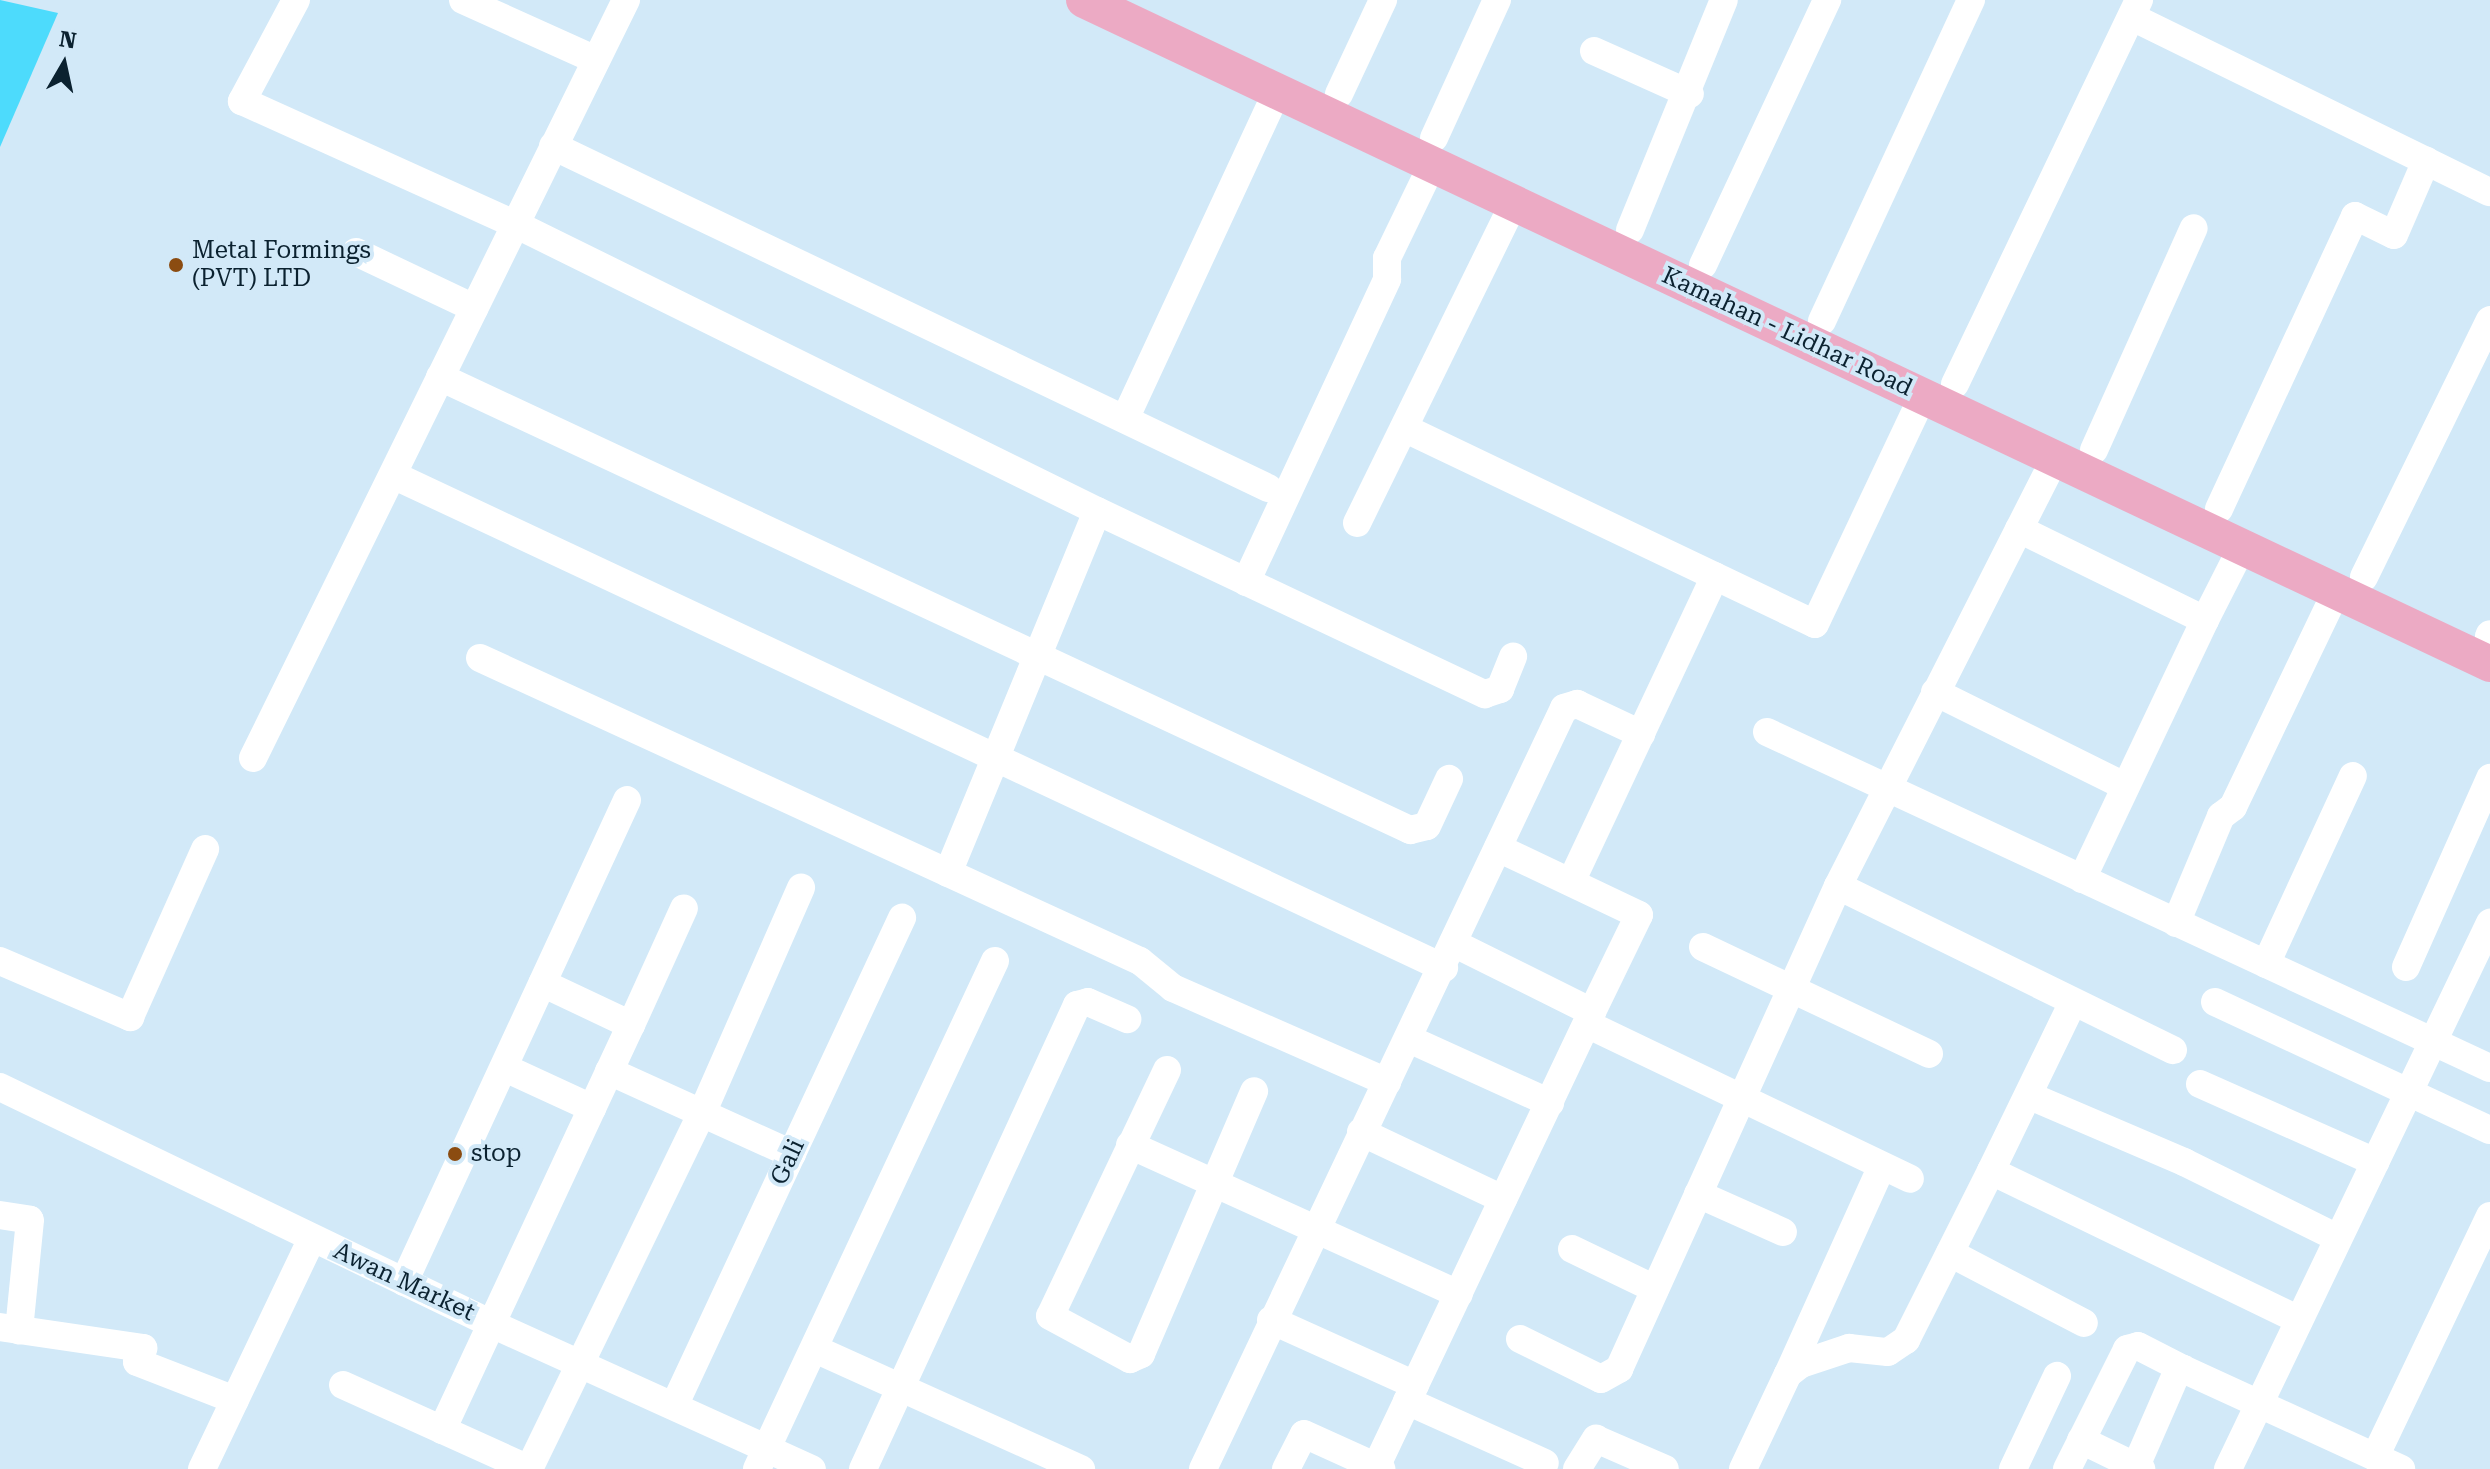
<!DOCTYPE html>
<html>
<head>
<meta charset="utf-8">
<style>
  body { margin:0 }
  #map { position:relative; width:2490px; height:1469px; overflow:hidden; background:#d2e9f8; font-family:"Roboto Serif",serif }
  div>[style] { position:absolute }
  .building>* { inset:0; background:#4ddbfc }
  .minor>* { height:28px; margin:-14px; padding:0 14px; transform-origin:14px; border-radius:14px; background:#fff }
  .major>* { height:36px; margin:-18px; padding:0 18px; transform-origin:18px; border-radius:18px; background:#ecaac4 }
  .dots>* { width:22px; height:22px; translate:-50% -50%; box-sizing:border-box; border:4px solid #d2e9f8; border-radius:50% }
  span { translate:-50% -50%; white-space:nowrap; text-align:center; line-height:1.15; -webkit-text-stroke:8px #d2e9f8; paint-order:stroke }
  .poi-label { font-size:24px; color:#0b2230 }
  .left { translate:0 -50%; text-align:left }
  .street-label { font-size:24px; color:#0b2230 }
  .north { position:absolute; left:24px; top:24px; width:80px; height:80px; -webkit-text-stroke:6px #d2e9f8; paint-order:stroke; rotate:9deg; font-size:22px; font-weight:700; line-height:32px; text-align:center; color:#0b2230 }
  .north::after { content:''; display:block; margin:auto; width:28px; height:36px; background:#0b2230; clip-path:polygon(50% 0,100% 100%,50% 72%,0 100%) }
</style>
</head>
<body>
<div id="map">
  <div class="building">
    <div style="clip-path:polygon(0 0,58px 13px,0 147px)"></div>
  </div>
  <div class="minor">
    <div style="left:296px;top:0;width:115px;rotate:118.1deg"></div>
    <div style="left:242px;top:101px;width:299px;rotate:24.3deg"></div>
    <div style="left:515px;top:224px;width:649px;rotate:26.25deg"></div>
    <div style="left:1097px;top:511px;width:429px;rotate:25.3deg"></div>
    <div style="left:1485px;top:694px;width:16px;rotate:-18deg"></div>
    <div style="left:1500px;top:689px;width:35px;rotate:-68deg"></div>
    <div style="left:463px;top:0;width:146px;rotate:24.3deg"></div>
    <div style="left:2132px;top:17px;width:398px;rotate:26.1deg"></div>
    <div style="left:1594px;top:51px;width:105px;rotate:24.1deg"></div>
    <div style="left:1339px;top:94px;width:104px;rotate:-64.9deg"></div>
    <div style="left:1434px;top:138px;width:152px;rotate:-65.5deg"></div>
    <div style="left:553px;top:146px;width:793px;rotate:25.56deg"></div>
    <div style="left:1630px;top:230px;width:248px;rotate:-67.8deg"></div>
    <div style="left:356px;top:252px;width:131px;rotate:25.4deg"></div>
    <div style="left:1703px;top:265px;width:293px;rotate:-64.9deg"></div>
    <div style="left:1822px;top:321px;width:354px;rotate:-65.1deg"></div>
    <div style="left:440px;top:377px;width:1071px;rotate:25.03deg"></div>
    <div style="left:1410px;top:830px;width:17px;rotate:-13deg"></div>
    <div style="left:1427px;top:826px;width:52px;rotate:-64.9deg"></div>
    <div style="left:1955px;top:384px;width:426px;rotate:-64.4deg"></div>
    <div style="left:1125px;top:419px;width:362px;rotate:-65.1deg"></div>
    <div style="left:1404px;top:428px;width:455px;rotate:25.5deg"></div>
    <div style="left:1815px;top:624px;width:252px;rotate:-64.7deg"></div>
    <div style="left:2094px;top:450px;width:243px;rotate:-65.8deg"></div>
    <div style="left:393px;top:475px;width:1161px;rotate:25.13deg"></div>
    <div style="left:2219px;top:509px;width:323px;rotate:-65.1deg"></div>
    <div style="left:2355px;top:216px;width:43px;rotate:26deg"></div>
    <div style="left:2394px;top:235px;width:81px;rotate:-66.6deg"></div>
    <div style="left:1357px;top:523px;width:356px;rotate:-63.9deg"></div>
    <div style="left:2019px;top:529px;width:207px;rotate:26.1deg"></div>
    <div style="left:2205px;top:620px;width:82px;rotate:-63.1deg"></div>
    <div style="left:2364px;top:577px;width:286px;rotate:-63.9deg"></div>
    <div style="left:1246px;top:582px;width:334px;rotate:-65deg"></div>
    <div style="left:1387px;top:279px;width:21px;rotate:-90deg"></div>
    <div style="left:1387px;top:258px;width:103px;rotate:-64.2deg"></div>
    <div style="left:2489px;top:636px;width:2px;rotate:-63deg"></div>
    <div style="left:480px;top:658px;width:726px;rotate:24.66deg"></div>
    <div style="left:1140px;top:961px;width:43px;rotate:39.3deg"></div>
    <div style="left:1173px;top:988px;width:234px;rotate:23.7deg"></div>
    <div style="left:1935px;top:692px;width:211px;rotate:26.4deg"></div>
    <div style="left:1767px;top:732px;width:797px;rotate:24.93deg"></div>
    <div style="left:253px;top:758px;width:845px;rotate:-63.8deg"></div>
    <div style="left:1498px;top:848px;width:156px;rotate:25.4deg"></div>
    <div style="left:1639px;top:915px;width:108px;rotate:115.9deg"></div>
    <div style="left:948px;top:873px;width:391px;rotate:-67.6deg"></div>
    <div style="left:2082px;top:879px;width:287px;rotate:-64.6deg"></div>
    <div style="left:1571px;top:882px;width:338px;rotate:-64.8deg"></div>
    <div style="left:1838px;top:886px;width:373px;rotate:26.1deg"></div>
    <div style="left:2176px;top:923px;width:116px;rotate:-67.2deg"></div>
    <div style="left:2221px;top:816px;width:15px;rotate:-37deg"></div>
    <div style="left:2233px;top:807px;width:238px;rotate:-64.4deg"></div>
    <div style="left:1703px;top:947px;width:250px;rotate:25.3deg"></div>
    <div style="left:0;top:961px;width:142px;rotate:23.3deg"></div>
    <div style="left:130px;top:1017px;width:184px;rotate:-65.9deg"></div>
    <div style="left:2266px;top:964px;width:207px;rotate:-65.2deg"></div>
    <div style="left:2406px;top:967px;width:207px;rotate:-66deg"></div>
    <div style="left:2073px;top:1002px;width:188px;rotate:115.9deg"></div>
    <div style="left:1991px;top:1171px;width:342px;rotate:25.8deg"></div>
    <div style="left:2215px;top:1002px;width:303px;rotate:25deg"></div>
    <div style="left:1587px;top:1024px;width:358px;rotate:25.6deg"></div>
    <div style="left:631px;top:1025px;width:128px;rotate:-65.6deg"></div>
    <div style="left:1409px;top:1039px;width:155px;rotate:24.4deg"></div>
    <div style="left:505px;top:1068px;width:96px;rotate:24.7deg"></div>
    <div style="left:1167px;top:1070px;width:272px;rotate:115.4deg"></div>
    <div style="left:1050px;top:1316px;width:91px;rotate:28.3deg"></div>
    <div style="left:1130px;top:1359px;width:12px;rotate:-24deg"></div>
    <div style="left:1141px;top:1354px;width:286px;rotate:-66.7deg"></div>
    <div style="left:609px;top:1071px;width:201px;rotate:24.4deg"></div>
    <div style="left:2200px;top:1084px;width:192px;rotate:24deg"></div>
    <div style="left:0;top:1087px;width:548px;rotate:25.72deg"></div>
    <div style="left:494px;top:1325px;width:349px;rotate:24.4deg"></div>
    <div style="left:2030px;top:1096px;width:168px;rotate:23.2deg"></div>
    <div style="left:2184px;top:1162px;width:172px;rotate:26.3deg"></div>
    <div style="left:1361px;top:1132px;width:157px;rotate:25.3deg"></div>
    <div style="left:1130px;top:1145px;width:361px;rotate:24.4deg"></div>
    <div style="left:1698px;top:1194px;width:93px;rotate:24.1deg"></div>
    <div style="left:0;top:1215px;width:30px;rotate:9deg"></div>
    <div style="left:30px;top:1220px;width:111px;rotate:95.7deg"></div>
    <div style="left:1572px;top:1249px;width:92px;rotate:25.7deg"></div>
    <div style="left:1950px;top:1253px;width:151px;rotate:27.6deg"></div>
    <div style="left:404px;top:1282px;width:531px;rotate:-65.17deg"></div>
    <div style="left:1271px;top:1320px;width:158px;rotate:24.3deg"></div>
    <div style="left:0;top:1327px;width:145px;rotate:8.4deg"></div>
    <div style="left:143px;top:1348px;width:15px;rotate:113deg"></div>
    <div style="left:137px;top:1362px;width:105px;rotate:21.2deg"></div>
    <div style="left:1520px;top:1339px;width:90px;rotate:26.3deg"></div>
    <div style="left:1601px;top:1379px;width:21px;rotate:-29deg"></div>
    <div style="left:1619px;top:1369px;width:530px;rotate:-65.61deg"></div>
    <div style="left:1838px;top:886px;width:479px;rotate:-63.1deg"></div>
    <div style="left:815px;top:1349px;width:292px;rotate:24.3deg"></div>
    <div style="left:1788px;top:1374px;width:228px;rotate:-65.7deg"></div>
    <div style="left:343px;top:1385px;width:204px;rotate:24.3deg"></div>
    <div style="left:1407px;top:1401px;width:151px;rotate:24.2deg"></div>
    <div style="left:674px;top:1406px;width:539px;rotate:-64.96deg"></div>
    <div style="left:442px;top:1430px;width:447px;rotate:-65deg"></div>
    <div style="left:631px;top:1025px;width:98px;rotate:-154.7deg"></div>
    <div style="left:2081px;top:1440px;width:67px;rotate:25.8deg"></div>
    <div style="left:2375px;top:1457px;width:267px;rotate:-64.5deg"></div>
    <div style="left:2136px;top:1466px;width:103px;rotate:-66.4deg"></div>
    <div style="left:2177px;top:1372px;width:7px;rotate:-27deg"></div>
    <div style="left:2183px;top:1369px;width:240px;rotate:24.6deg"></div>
    <div style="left:1376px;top:1467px;width:504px;rotate:-64.61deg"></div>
    <div style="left:1592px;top:1012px;width:155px;rotate:-153.6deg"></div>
    <div style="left:202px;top:1469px;width:256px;rotate:-64.5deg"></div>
    <div style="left:529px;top:1469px;width:398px;rotate:-64.1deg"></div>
    <div style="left:703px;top:1111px;width:244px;rotate:-66.3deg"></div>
    <div style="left:757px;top:1469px;width:561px;rotate:-64.9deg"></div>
    <div style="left:863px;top:1469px;width:511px;rotate:-65.24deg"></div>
    <div style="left:1077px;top:1005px;width:11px;rotate:-15deg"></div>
    <div style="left:1088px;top:1002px;width:43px;rotate:23.6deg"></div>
    <div style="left:1203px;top:1469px;width:842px;rotate:-64.62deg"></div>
    <div style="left:1564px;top:708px;width:14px;rotate:-17deg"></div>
    <div style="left:1577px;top:704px;width:71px;rotate:25.1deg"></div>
    <div style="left:1286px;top:1469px;width:39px;rotate:-63deg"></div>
    <div style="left:1304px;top:1434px;width:85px;rotate:24.4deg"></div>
    <div style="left:1577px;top:1469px;width:36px;rotate:-58deg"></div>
    <div style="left:1596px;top:1439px;width:75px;rotate:23.5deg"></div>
    <div style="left:1743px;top:1469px;width:105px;rotate:-64.7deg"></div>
    <div style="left:1788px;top:1374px;width:16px;rotate:-38deg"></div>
    <div style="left:1801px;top:1364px;width:51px;rotate:-18.4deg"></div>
    <div style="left:1849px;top:1348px;width:39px;rotate:6deg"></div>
    <div style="left:1888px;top:1352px;width:22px;rotate:-34deg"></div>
    <div style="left:1906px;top:1340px;width:189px;rotate:-63.3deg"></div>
    <div style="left:2013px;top:1469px;width:103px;rotate:-64.7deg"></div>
    <div style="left:2067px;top:1469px;width:134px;rotate:-63.4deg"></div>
    <div style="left:2127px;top:1349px;width:11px;rotate:-15deg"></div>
    <div style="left:2138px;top:1346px;width:51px;rotate:27.1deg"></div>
    <div style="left:2228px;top:1469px;width:606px;rotate:-64.37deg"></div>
  </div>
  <div class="major">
    <div style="left:1084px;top:0;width:1555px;rotate:25.28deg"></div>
  </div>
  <div class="dots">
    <div style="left:176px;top:265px;background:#8b4c11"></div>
    <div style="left:455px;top:1154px;background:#8b4c11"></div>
  </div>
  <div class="poi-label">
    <span class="left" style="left:192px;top:265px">Metal Formings<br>(PVT) LTD</span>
    <span class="left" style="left:471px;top:1154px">stop</span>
  </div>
  <div class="street-label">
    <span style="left:1787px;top:332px;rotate:25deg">Kamahan - Lidhar Road</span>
    <span style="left:788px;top:1162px;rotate:-65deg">Gali</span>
    <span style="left:404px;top:1282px;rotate:25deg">Awan Market</span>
  </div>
  <div class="north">N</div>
</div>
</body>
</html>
